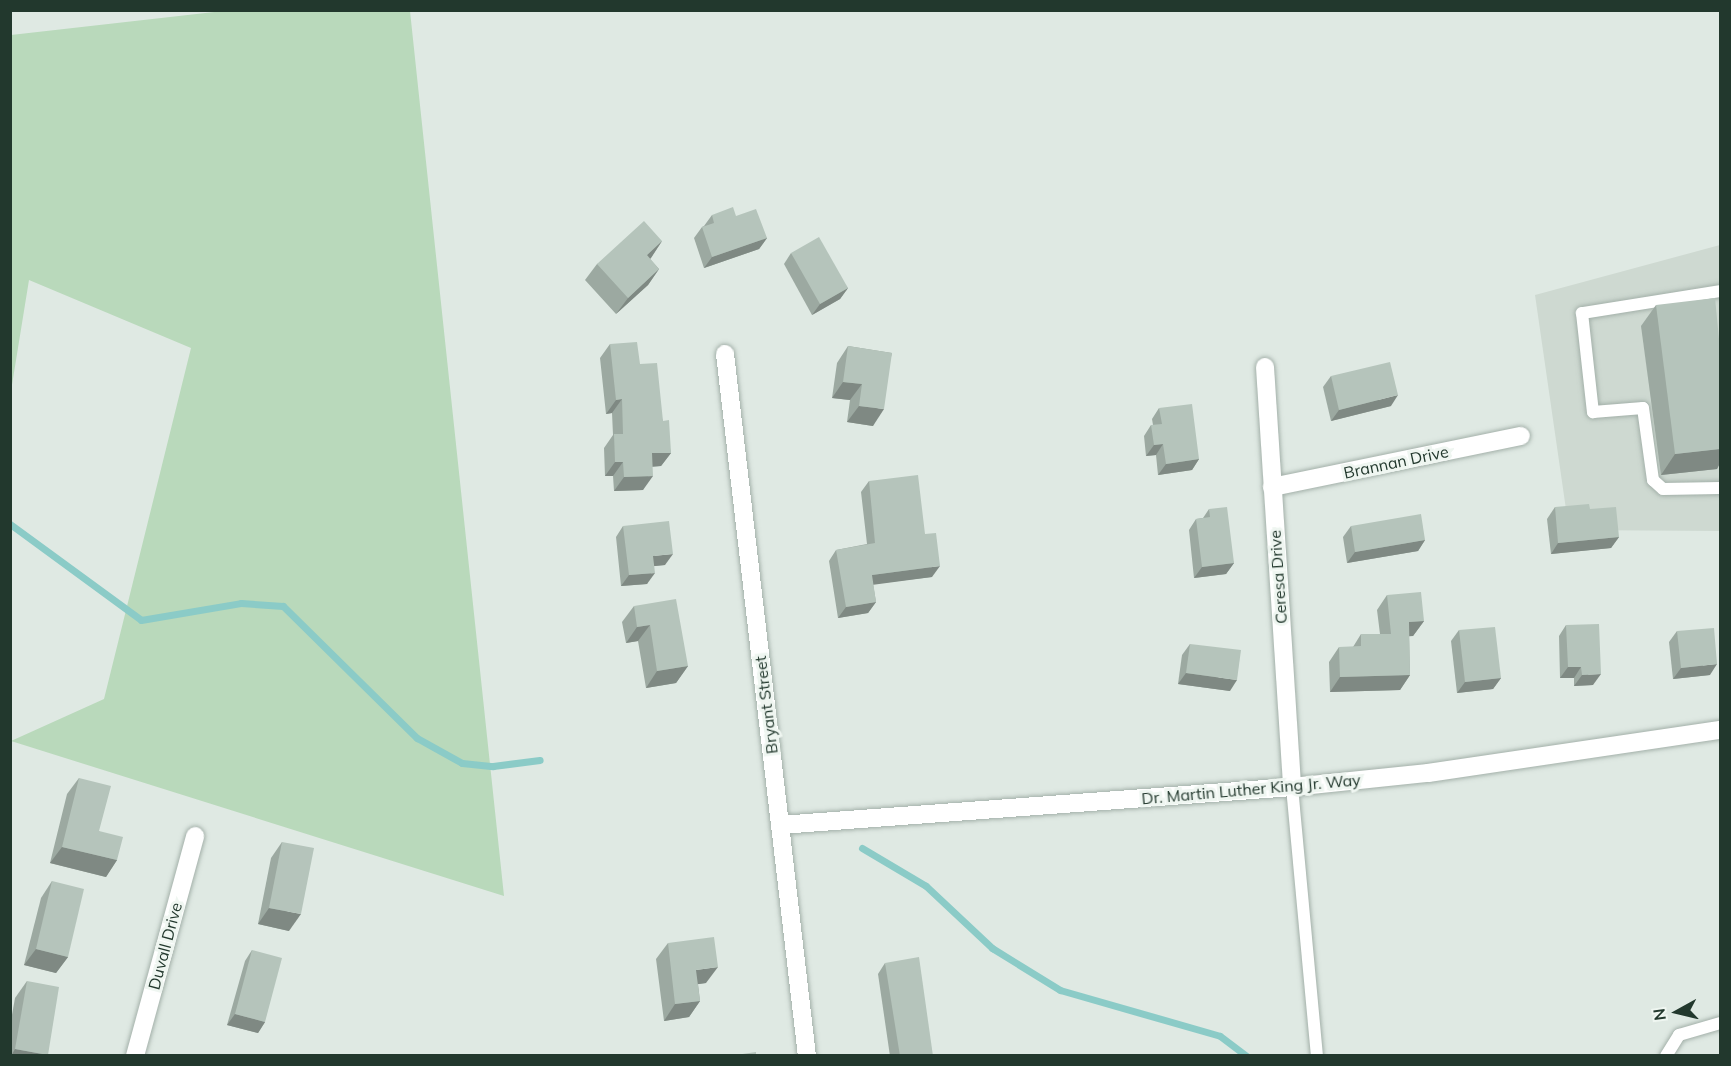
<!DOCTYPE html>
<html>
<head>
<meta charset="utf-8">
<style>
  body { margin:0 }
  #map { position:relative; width:1731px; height:1066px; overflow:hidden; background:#dfe9e3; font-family:Mulish,sans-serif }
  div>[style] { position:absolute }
  .built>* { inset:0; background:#ced9d1 }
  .green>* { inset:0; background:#b9d9bb }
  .stream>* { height:7px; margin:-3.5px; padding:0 3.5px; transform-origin:3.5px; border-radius:3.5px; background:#8bcbc7 }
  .roads { filter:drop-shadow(0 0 2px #a3b0a9) drop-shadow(0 0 2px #a3b0a9) }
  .lane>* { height:12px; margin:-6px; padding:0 6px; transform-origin:6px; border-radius:6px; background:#fff }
  .street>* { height:18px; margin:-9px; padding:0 9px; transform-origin:9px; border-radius:9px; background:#fff }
  .wall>* { inset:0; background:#9ca9a1 }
  .shaded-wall>* { inset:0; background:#7f8983 }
  .building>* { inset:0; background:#b5c4bb }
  span { translate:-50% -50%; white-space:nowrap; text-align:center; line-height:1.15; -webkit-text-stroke:6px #eff6f1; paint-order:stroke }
  .street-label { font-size:16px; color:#22382d }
  .frame { position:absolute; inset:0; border:12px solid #22382d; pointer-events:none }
  .north { position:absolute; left:1647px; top:982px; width:60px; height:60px; -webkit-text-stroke:4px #eff6f1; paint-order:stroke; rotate:262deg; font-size:16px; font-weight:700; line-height:24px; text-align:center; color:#22382d }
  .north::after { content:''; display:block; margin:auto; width:21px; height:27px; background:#22382d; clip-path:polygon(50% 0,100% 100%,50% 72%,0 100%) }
</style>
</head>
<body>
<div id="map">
  <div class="built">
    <div style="clip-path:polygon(1720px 245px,1720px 531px,1569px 530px,1535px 295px)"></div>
  </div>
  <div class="green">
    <div style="clip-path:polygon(223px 11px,410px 11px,504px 896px,11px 741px,104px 699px,191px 348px,29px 280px,11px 391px,11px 35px)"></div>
  </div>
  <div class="stream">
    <div style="left:10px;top:524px;width:162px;rotate:36.2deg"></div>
    <div style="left:141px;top:620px;width:101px;rotate:-9.6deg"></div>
    <div style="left:241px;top:603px;width:42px;rotate:4.1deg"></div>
    <div style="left:283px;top:606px;width:188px;rotate:44.6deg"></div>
    <div style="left:417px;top:738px;width:51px;rotate:29.1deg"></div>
    <div style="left:462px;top:763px;width:31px;rotate:6deg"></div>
    <div style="left:493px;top:766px;width:47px;rotate:-7.3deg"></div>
    <div style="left:862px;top:848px;width:74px;rotate:30.7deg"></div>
    <div style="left:926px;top:886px;width:91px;rotate:43.2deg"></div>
    <div style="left:992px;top:948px;width:80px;rotate:31.7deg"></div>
    <div style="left:1060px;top:990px;width:166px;rotate:16deg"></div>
    <div style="left:1220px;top:1036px;width:34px;rotate:37deg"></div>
  </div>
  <div class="roads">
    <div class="lane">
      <div style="left:1720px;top:291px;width:140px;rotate:170.9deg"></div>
      <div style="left:1582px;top:313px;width:100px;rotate:83.7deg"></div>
      <div style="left:1593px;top:412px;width:50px;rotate:-4.6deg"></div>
      <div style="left:1643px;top:408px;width:73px;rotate:82.1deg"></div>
      <div style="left:1653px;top:480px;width:13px;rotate:42deg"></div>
      <div style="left:1663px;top:489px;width:57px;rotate:-1deg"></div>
      <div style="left:1292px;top:787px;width:270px;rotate:84.7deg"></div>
      <div style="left:1666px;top:1056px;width:25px;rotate:-58deg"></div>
      <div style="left:1679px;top:1035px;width:43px;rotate:-16.3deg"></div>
    </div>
    <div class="street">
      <div style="left:725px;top:354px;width:707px;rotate:83.34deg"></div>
      <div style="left:1265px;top:367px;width:421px;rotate:86.3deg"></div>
      <div style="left:1272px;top:487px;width:254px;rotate:-11.6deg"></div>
      <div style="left:780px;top:825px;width:513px;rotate:-4.24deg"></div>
      <div style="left:1292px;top:787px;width:137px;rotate:-5.9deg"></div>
      <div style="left:1428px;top:773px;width:295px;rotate:-8.4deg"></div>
      <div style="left:135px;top:1056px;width:228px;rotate:-74.7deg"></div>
    </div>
  </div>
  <div class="wall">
    <div style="clip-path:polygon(712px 215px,736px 216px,767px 238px,759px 249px,704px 268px,694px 238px,702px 227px,704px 226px)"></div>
    <div style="clip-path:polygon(662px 241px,650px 259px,659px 269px,648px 285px,616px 314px,585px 280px,597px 264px)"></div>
    <div style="clip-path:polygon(791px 253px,848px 288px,840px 299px,812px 315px,784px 264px)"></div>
    <div style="clip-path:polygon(1656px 305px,1720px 349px,1720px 463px,1717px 469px,1661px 475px,1641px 326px)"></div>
    <div style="clip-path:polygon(610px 344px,640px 364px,663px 421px,671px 453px,661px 466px,652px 467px,643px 490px,614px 491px,613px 476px,605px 476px,604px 448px,613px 435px,612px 413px,606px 414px,600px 358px)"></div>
    <div style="clip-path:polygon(848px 346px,892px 353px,873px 426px,847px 422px,850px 400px,832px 398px,837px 363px)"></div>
    <div style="clip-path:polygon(1331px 376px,1391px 406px,1331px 421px,1323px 387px)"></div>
    <div style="clip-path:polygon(1159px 408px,1199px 459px,1192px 470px,1158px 475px,1156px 455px,1146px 456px,1144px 436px,1151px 425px,1153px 425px,1152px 419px)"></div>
    <div style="clip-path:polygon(869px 481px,925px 534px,932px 577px,873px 584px,876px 602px,868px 613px,838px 618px,829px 561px,836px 550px,867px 544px,861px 492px)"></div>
    <div style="clip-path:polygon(1555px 507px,1590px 509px,1619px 537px,1611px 548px,1551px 554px,1547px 519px)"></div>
    <div style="clip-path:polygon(1209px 509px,1234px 563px,1226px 574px,1194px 578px,1189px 530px,1196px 519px,1203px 518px)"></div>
    <div style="clip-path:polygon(623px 526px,665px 565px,654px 566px,647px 584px,621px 586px,616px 537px)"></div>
    <div style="clip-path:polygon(1351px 526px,1425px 540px,1418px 551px,1347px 563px,1343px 537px)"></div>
    <div style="clip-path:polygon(1387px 595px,1424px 621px,1413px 636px,1409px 636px,1410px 675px,1400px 690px,1330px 692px,1329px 662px,1339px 647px,1353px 647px,1361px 634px,1380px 634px,1377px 610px)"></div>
    <div style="clip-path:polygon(634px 606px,688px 666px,676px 683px,646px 688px,638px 641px,626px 643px,622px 622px)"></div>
    <div style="clip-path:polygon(1566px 625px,1593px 685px,1574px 686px,1574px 678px,1560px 678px,1559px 636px)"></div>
    <div style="clip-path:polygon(1459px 630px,1501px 678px,1493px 689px,1457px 693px,1451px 641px)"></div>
    <div style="clip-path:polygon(1677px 631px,1710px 675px,1673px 679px,1669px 642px)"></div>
    <div style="clip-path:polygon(1190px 644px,1230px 691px,1178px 684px,1182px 655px)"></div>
    <div style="clip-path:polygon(79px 778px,99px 831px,117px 860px,106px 877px,50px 863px,67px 794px)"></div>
    <div style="clip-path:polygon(282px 842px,289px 931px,258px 924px,271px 858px)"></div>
    <div style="clip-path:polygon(52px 881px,68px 957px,56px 973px,24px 965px,41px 898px)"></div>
    <div style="clip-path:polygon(668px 943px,706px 983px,698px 984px,700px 1001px,689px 1017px,664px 1021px,656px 959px)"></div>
    <div style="clip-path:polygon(252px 950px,265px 1022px,258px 1033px,227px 1025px,245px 961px)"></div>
    <div style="clip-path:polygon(885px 963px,933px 1056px,890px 1056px,878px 974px)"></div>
    <div style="clip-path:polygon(27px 981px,48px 1055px,47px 1056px,10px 1056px,10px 1026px,15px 998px)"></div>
  </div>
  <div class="shaded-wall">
    <div style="clip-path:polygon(767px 238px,759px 249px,704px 268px,712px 257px)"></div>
    <div style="clip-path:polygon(662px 241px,651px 258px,635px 272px,647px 255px)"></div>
    <div style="clip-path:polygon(659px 269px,648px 285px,616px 314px,628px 298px)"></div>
    <div style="clip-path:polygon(848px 288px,840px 299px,812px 315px,820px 304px)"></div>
    <div style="clip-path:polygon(843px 382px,862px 384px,850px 400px,832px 398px)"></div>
    <div style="clip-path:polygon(1398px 395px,1391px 406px,1331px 421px,1339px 410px)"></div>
    <div style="clip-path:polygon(622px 399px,612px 413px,606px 414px,616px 400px)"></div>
    <div style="clip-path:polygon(859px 406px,884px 409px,873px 426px,847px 422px)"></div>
    <div style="clip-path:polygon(1163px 444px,1156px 455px,1146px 456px,1154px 445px)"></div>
    <div style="clip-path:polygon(1720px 449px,1720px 463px,1717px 469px,1661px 475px,1675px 454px)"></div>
    <div style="clip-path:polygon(652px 453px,671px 453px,661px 466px,642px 467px)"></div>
    <div style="clip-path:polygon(1199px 459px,1192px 470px,1158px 475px,1166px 464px)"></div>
    <div style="clip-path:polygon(615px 462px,623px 462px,613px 476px,605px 476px)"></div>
    <div style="clip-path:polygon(653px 476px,643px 490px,614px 491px,624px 477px)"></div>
    <div style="clip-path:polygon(1619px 537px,1611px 548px,1551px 554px,1558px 543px)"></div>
    <div style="clip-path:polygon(1425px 540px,1418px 551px,1347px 563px,1355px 552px)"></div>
    <div style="clip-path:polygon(673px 554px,665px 565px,645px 567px,653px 556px)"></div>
    <div style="clip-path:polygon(1234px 563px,1226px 574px,1194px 578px,1202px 567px)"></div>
    <div style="clip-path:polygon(940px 566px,932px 577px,864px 586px,872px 575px)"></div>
    <div style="clip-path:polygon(655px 573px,647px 584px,621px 586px,629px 575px)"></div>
    <div style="clip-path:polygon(876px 602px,868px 613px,838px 618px,846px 607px)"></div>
    <div style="clip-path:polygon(1424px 621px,1413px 636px,1399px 637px,1409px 622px)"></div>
    <div style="clip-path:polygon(650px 625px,638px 641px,626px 643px,637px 627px)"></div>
    <div style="clip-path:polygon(1717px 664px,1710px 675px,1673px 679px,1681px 668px)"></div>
    <div style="clip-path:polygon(688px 666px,676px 683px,646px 688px,657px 671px)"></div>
    <div style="clip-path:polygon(1568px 667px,1581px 667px,1574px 678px,1560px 678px)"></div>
    <div style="clip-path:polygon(1186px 673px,1237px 680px,1230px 691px,1178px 684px)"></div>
    <div style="clip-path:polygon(1601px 674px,1593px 685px,1574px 686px,1582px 675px)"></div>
    <div style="clip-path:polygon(1410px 675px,1400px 690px,1330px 692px,1340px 677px)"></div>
    <div style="clip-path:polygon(1501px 678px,1493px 689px,1457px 693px,1465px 682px)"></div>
    <div style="clip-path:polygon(62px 847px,117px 860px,106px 877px,50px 863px)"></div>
    <div style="clip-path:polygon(269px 908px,301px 914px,289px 931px,258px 924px)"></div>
    <div style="clip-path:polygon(36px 949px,68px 957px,56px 973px,24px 965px)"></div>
    <div style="clip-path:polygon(718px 967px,706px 983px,685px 986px,696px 970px)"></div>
    <div style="clip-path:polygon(700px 1001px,689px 1017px,664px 1021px,675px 1004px)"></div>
    <div style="clip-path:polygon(235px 1014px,265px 1022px,258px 1033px,227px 1025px)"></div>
    <div style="clip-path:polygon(15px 1049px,48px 1055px,11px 1056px)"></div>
  </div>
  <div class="building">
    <div style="clip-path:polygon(733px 207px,736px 216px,756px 209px,767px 238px,712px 257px,702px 227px,714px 223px,712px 215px)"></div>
    <div style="clip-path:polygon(644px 221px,662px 241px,647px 255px,659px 269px,628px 298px,597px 264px)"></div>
    <div style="clip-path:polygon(819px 237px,848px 288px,820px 304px,791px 253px)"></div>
    <div style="clip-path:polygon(1715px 298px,1720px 349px,1720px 449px,1675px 454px,1656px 305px)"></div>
    <div style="clip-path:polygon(637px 342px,640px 364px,657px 363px,663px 421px,669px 420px,671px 453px,652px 453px,653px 476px,624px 477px,623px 462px,615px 462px,614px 434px,623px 434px,622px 399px,616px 400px,610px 344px)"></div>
    <div style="clip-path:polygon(848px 346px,892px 353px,884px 409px,859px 406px,862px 384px,843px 382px)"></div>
    <div style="clip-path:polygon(1390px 362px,1398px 395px,1339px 410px,1331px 376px)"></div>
    <div style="clip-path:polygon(1192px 404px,1199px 459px,1166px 464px,1163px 444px,1154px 445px,1151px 425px,1162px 424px,1159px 408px)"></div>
    <div style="clip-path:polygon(918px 475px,925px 534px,936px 533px,940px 566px,872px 575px,876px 602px,846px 607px,836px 550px,875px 543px,869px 481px)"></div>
    <div style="clip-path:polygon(1589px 504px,1590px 509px,1616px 507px,1619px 537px,1558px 543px,1555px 507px)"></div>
    <div style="clip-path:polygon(1227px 507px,1234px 563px,1202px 567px,1196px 519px,1210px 517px,1209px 509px)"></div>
    <div style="clip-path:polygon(1421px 514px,1425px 540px,1355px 552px,1351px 526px)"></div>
    <div style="clip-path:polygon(669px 521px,673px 554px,653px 556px,655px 573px,629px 575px,623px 526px)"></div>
    <div style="clip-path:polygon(1421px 592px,1424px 621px,1409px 622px,1410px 675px,1340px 677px,1339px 647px,1361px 646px,1361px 634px,1391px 634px,1387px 595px)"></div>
    <div style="clip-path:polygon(676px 599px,688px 666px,657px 671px,650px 625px,637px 627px,634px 606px)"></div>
    <div style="clip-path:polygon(1599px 624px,1601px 674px,1582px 675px,1581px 667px,1568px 667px,1566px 625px)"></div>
    <div style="clip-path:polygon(1495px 627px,1501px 678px,1465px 682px,1459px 630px)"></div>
    <div style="clip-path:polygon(1714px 628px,1717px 664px,1681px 668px,1677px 631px)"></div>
    <div style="clip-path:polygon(1190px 644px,1241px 650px,1237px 680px,1186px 673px)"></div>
    <div style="clip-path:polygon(79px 778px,111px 786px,99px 831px,123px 837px,117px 860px,62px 847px)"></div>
    <div style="clip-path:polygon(282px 842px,314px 848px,301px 914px,269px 908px)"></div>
    <div style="clip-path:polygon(52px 881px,84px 889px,68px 957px,36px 949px)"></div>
    <div style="clip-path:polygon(714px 937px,718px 967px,696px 970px,700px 1001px,675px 1004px,668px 943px)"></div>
    <div style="clip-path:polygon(252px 950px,282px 958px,265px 1022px,235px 1014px)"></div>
    <div style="clip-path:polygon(919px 957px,933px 1056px,900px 1056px,885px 963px)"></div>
    <div style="clip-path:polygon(27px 981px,59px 987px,48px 1055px,15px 1049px)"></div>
    <div style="clip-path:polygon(756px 1052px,756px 1056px,729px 1056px)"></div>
  </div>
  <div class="street-label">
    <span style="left:1396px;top:462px;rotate:-12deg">Brannan Drive</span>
    <span style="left:1278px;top:577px;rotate:-94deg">Ceresa Drive</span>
    <span style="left:766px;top:705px;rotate:-97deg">Bryant Street</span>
    <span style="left:1251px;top:789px;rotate:-5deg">Dr. Martin Luther King Jr. Way</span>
    <span style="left:165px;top:946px;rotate:-75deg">Duvall Drive</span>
  </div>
  <div class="frame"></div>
  <div class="north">N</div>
</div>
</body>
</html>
